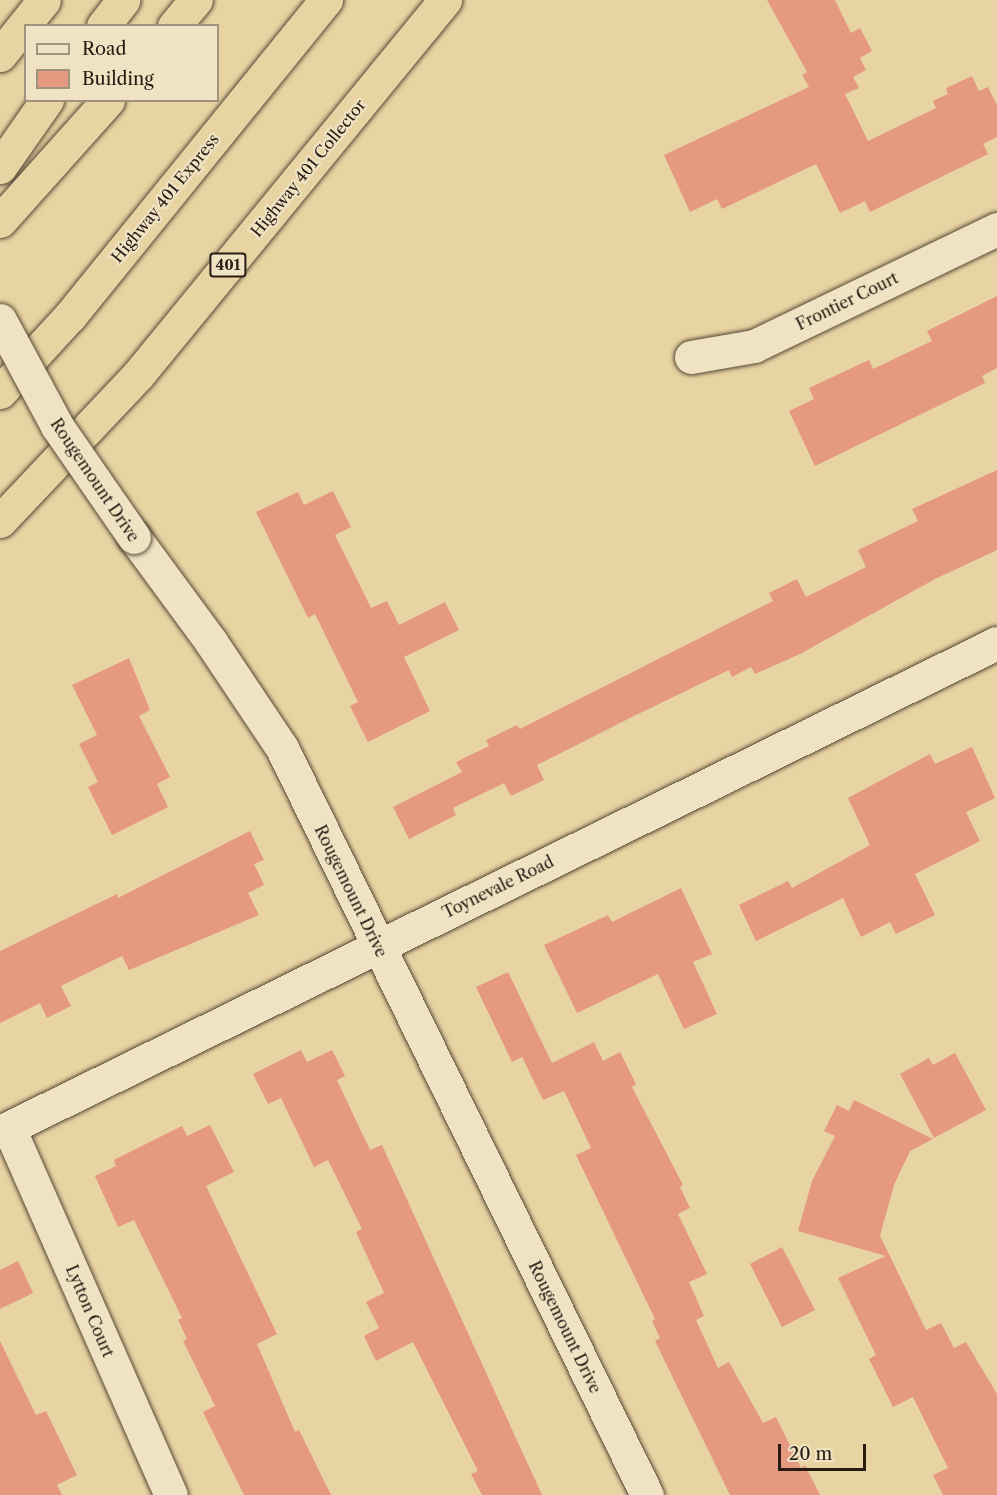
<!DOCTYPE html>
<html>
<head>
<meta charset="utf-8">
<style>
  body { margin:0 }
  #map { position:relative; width:997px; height:1495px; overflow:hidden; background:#e8d4a2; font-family:"Libre Caslon Text",serif }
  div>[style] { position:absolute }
  .building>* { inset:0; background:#e49980 }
  .roads { filter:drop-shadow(0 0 2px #574938) drop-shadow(0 0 2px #574938) }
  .minor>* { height:33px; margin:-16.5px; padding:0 16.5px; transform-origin:16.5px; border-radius:16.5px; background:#f0e3c3 }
  .highway>* { height:33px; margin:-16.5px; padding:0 16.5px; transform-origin:16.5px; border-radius:16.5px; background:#e8d4a2 }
  .bridges { filter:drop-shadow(0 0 2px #574938) drop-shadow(0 0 2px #574938) }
  .minor-bridge>* { height:33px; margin:-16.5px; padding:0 16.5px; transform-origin:16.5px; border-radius:16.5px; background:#f0e3c3 }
  span { translate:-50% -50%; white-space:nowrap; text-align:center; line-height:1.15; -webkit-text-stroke:4.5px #f0e3c3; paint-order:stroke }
  .shield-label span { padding:2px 4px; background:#f0e3c3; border:2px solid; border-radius:4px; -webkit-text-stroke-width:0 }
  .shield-label { font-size:15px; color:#271b14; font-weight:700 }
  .street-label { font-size:16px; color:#271b14 }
  .legend { position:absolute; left:24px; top:24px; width:195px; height:78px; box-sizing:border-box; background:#f0e3c3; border:2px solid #a0937d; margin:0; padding:8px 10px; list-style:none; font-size:18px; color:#271b14 }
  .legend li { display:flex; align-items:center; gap:12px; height:30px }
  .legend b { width:30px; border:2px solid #a0937d }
  .scale { position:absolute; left:778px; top:1444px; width:88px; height:27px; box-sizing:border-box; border:3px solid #271b14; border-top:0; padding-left:8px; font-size:18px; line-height:21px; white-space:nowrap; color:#271b14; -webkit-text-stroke:4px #f0e3c3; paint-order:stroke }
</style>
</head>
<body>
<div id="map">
  <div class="building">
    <div style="clip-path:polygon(767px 0,835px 0,851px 33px,860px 28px,872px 51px,860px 58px,866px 70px,853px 77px,859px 88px,845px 94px,868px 141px,936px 108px,933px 101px,948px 94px,946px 88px,972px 76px,979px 91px,988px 87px,997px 105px,997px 137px,983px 144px,988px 154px,870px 212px,865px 201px,840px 213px,816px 164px,722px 209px,717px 199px,690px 212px,664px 155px,809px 87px,802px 75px,807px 72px)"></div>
    <div style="clip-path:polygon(997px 296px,997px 368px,982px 376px,985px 383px,815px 466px,789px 411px,814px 399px,809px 388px,869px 360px,873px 369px,932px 341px,927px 331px)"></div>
    <div style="clip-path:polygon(997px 470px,997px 550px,935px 579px,800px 654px,755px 674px,751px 667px,732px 677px,729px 670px,632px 717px,537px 765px,544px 780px,511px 796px,504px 783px,453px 808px,456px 815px,409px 839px,393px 807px,462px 772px,456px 762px,489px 746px,486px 740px,517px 725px,520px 729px,773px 601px,769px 593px,797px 579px,806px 597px,866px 567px,858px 550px,918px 521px,912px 509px)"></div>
    <div style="clip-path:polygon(333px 491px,351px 527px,335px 535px,371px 608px,387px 601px,399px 625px,445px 602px,459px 630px,404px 657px,430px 711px,368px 742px,350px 706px,358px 702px,315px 614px,308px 618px,256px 512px,298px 492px,304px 505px)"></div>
    <div style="clip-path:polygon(129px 658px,150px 710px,139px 716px,170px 777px,157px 784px,168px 807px,112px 835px,88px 787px,98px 782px,79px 744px,97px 735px,72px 685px)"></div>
    <div style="clip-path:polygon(972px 747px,995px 798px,966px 812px,980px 841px,915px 874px,935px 915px,896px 934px,890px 922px,861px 937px,843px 898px,756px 941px,739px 905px,788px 881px,792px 888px,870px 845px,848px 798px,930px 754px,935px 764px)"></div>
    <div style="clip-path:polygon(250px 831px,264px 860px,254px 864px,264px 885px,248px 893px,259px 915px,129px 970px,122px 956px,61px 986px,71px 1006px,47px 1018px,40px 1003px,0 1023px,0 951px,117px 894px,118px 898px)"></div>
    <div style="clip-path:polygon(681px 888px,712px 954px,693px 962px,717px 1014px,684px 1029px,658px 974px,577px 1013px,544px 945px,608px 915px,612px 922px)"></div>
    <div style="clip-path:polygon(508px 972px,552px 1063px,594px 1042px,603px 1061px,620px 1052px,636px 1084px,632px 1087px,683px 1185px,680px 1187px,690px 1208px,678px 1214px,707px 1274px,689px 1282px,704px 1316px,696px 1320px,718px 1368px,729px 1362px,763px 1423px,776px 1417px,801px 1468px,805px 1465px,820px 1495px,730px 1495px,655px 1341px,660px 1338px,652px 1321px,655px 1319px,576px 1155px,591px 1148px,564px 1091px,543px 1100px,522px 1057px,512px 1062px,476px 987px)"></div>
    <div style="clip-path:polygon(301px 1050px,307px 1062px,332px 1050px,345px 1076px,337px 1080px,370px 1150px,382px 1145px,542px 1495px,482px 1495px,471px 1474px,478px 1471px,413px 1342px,376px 1361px,364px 1336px,379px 1328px,366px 1302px,384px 1293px,356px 1232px,362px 1229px,328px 1160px,314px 1167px,281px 1098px,268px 1104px,253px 1074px)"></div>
    <div style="clip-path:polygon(955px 1053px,986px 1110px,934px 1138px,900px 1074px,929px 1058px,933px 1065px)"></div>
    <div style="clip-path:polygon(854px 1100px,933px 1139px,910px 1151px,894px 1185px,880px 1236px,926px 1330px,941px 1323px,954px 1348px,966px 1342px,997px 1394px,997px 1495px,943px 1495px,933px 1475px,948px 1468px,913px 1397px,893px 1407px,869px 1359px,876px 1355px,838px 1278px,886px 1256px,798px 1231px,812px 1181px,835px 1136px,824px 1131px,837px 1105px,849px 1111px)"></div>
    <div style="clip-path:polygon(210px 1125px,234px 1172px,206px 1186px,277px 1334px,257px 1344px,295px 1432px,299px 1430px,331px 1495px,244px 1495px,203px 1412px,215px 1406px,183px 1341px,187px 1339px,178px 1320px,182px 1318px,134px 1220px,118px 1227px,95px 1176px,116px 1166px,114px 1160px,182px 1126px,187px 1136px)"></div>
    <div style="clip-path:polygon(782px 1247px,815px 1310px,782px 1327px,750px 1264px)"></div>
    <div style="clip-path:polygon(18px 1261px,33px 1293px,0 1309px,0 1270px)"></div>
    <div style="clip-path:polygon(0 1341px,36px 1415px,46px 1411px,77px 1475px,57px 1485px,62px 1495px,0 1495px)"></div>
  </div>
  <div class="roads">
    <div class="minor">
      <div style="left:691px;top:357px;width:64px;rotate:-9.9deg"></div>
      <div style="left:754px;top:346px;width:270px;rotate:-25.7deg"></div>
      <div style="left:134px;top:537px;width:130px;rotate:53.7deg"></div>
      <div style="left:211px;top:642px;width:128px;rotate:56.2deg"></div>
      <div style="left:282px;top:748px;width:831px;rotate:63.96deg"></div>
      <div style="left:9px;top:1128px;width:401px;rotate:66.2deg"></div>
      <div style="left:0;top:1132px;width:1110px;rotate:-26.13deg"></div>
    </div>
    <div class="highway">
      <div style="left:103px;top:26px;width:33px;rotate:-52deg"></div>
      <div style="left:174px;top:26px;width:34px;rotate:-50deg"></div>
      <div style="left:0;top:55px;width:70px;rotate:-51.3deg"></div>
      <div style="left:0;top:167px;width:82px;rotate:-55deg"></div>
      <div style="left:0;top:221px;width:162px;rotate:-48.2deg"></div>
      <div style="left:0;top:392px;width:103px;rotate:-47.4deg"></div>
      <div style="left:70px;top:316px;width:407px;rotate:-51deg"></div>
      <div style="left:0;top:521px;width:201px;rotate:-46.6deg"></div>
      <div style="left:138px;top:375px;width:485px;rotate:-50.7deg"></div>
    </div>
  </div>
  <div class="bridges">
    <div class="minor-bridge">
      <div style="left:0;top:320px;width:120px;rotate:61.7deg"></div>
      <div style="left:57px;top:426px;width:135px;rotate:55.3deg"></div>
    </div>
  </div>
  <div class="shield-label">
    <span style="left:228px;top:265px">401</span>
  </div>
  <div class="street-label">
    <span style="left:308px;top:168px;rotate:-51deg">Highway 401 Collector</span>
    <span style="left:165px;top:198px;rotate:-51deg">Highway 401 Express</span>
    <span style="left:847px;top:301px;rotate:-26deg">Frontier Court</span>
    <span style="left:95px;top:480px;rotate:56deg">Rougemount Drive</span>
    <span style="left:498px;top:887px;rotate:-26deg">Toynevale Road</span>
    <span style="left:351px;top:891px;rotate:64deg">Rougemount Drive</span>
    <span style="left:90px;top:1311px;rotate:67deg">Lytton Court</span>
    <span style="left:565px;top:1327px;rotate:64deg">Rougemount Drive</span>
  </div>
  <ul class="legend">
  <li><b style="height:8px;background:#f0e3c3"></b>Road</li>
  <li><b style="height:16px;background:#e49980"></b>Building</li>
  </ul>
  <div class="scale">20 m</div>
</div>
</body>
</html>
